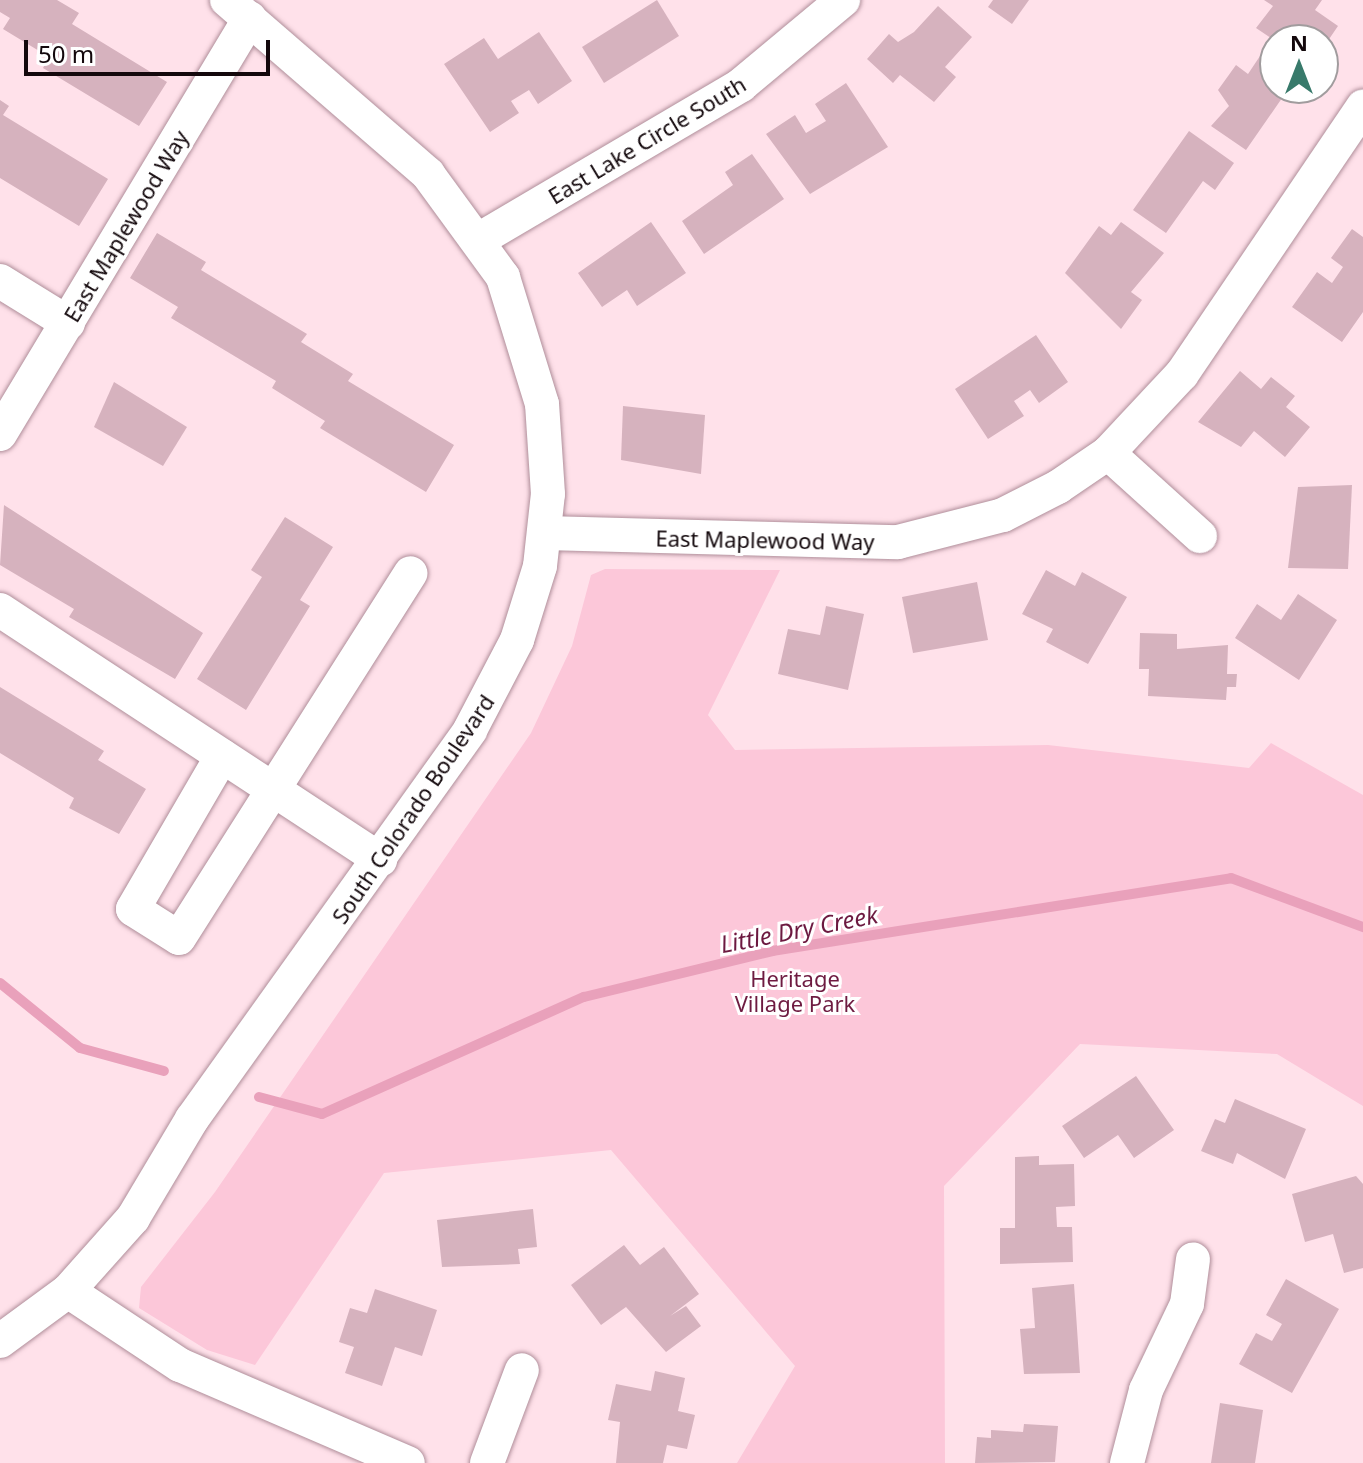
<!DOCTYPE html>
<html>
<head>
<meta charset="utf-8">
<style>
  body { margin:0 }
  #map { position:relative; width:1363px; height:1463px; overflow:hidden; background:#ffe1ea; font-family:"Noto Sans",sans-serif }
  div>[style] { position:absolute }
  .green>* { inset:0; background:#fcc7d9 }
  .stream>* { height:10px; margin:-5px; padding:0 5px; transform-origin:5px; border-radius:5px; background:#e9a1bb }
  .building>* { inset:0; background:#d6b2be }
  .roads { filter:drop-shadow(0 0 2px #b08e9a) drop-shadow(0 0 2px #b08e9a) }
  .minor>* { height:34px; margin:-17px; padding:0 17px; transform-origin:17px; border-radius:17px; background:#fff }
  span { translate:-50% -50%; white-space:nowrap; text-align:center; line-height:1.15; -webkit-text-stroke:6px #fff; paint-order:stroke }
  .street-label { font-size:22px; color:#13080c }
  .park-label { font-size:22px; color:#6e1b41 }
  .water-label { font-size:24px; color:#6c1940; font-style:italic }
  .north { position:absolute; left:1259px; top:24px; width:80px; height:80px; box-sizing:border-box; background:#fff; border:2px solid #a19c9e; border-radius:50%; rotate:0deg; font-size:22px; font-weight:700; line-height:32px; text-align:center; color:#13080c }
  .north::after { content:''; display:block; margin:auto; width:28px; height:36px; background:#387a6b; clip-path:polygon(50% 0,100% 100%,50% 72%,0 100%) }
  .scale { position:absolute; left:24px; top:40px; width:246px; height:36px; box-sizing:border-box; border:4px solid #13080c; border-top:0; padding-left:10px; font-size:24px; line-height:28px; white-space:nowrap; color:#13080c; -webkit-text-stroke:6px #fff; paint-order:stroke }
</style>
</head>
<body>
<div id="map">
  <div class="green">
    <div style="clip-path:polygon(605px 569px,780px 570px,708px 715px,735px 750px,1048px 745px,1249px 768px,1271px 743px,1363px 795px,1363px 1106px,1277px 1054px,1080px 1044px,944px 1186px,945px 1463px,737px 1463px,795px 1366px,611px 1150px,384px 1173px,255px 1365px,207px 1350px,139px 1308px,141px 1287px,215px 1192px,531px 733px,572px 646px,591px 575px)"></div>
  </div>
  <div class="stream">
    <div style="left:0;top:983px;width:103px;rotate:39.1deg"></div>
    <div style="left:80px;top:1048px;width:87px;rotate:15.3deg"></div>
    <div style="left:259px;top:1097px;width:65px;rotate:15.1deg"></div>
    <div style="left:322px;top:1114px;width:287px;rotate:-24.1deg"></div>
    <div style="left:584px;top:997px;width:194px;rotate:-13.7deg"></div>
    <div style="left:772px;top:951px;width:465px;rotate:-9deg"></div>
    <div style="left:1231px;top:878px;width:141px;rotate:20.4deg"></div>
  </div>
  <div class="building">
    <div style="clip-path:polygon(0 0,57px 0,79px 13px,72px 24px,167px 82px,139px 126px,43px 68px,49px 57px,3px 29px,10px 18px,0 12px)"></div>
    <div style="clip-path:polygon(657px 0,679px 36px,604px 83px,582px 47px)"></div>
    <div style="clip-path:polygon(993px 0,1029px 0,1012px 24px,988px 7px)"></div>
    <div style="clip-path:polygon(1264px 0,1322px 0,1315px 10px,1338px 26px,1323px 48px,1323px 40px,1274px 40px,1256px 28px,1273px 6px)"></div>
    <div style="clip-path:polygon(938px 6px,972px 37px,945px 67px,956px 77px,934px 102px,900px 75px,893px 83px,867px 59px,889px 34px,898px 42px,914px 32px)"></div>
    <div style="clip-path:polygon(539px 32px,572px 81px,538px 104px,529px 90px,511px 101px,519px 113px,490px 132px,444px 64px,484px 38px,498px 59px)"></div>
    <div style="clip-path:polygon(1262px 53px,1275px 63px,1275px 88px,1289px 88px,1246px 150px,1211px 126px,1229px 106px,1218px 90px,1236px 65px,1248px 74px)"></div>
    <div style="clip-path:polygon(846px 83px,888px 147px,810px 194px,766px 134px,795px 115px,806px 133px,826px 121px,815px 104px)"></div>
    <div style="clip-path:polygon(0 100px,9px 106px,3px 115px,108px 179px,79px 226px,0 178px)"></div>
    <div style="clip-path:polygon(1189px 131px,1234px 163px,1215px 190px,1203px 181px,1166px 233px,1133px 210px)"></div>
    <div style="clip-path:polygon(752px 154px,784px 199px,704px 254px,682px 221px,733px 185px,725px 172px)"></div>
    <div style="clip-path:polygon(651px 222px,686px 273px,637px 306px,627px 290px,602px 307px,578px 273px)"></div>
    <div style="clip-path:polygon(1121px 222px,1164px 253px,1131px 292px,1142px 300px,1121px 329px,1065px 273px,1099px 226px,1111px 235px)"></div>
    <div style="clip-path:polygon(1352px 229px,1363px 237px,1363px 312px,1342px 342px,1292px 307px,1317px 272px,1332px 283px,1343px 267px,1331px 258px)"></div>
    <div style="clip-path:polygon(157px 233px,206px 262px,201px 270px,307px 334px,301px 342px,353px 374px,348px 381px,454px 445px,426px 492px,320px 428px,325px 421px,272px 388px,276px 381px,171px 318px,178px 307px,130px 278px)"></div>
    <div style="clip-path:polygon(1036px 335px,1068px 382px,1039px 403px,1030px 390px,1014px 401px,1024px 416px,988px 439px,955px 389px)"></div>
    <div style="clip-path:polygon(1240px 371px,1261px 389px,1271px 377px,1295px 396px,1286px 407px,1310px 427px,1285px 457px,1254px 431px,1241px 447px,1198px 422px)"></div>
    <div style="clip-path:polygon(114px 382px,187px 427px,163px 466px,94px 427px)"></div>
    <div style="clip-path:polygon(623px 406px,705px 415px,701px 474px,621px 460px)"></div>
    <div style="clip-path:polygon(1352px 485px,1348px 569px,1288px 568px,1298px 487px)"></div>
    <div style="clip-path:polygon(4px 505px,203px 633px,175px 679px,69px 617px,74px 609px,0 565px)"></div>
    <div style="clip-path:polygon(285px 517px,333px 547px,300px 600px,310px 606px,246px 710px,197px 679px,262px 577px,251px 570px)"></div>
    <div style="clip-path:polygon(1046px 570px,1075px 586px,1082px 572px,1127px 597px,1088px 664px,1046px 642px,1053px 629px,1022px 614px)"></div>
    <div style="clip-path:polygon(977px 582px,988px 640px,913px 653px,902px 597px)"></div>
    <div style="clip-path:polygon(1298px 594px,1337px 620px,1299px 680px,1235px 638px,1257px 604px,1281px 620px)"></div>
    <div style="clip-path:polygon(826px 606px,864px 614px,848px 690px,778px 674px,788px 629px,820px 635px)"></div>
    <div style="clip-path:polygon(1140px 633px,1177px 634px,1177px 649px,1228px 645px,1227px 674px,1237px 674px,1236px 687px,1227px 687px,1226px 700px,1148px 696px,1149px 669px,1139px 669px)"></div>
    <div style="clip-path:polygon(0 687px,104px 751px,98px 760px,146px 789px,119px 834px,69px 808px,74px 798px,0 753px)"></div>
    <div style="clip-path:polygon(1136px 1076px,1174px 1130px,1134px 1158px,1118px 1135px,1084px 1158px,1062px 1126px)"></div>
    <div style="clip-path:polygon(1235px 1099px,1306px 1129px,1285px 1179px,1237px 1153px,1233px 1164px,1201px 1151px,1215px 1119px,1225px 1123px)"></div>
    <div style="clip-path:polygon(1039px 1156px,1039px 1165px,1074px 1164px,1075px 1206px,1056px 1207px,1057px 1227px,1072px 1227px,1073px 1262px,1000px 1264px,1000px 1228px,1015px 1228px,1015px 1157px)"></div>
    <div style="clip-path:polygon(1356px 1176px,1363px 1184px,1363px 1268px,1344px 1273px,1333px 1234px,1305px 1242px,1292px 1194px)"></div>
    <div style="clip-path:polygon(533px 1209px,537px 1247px,518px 1249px,520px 1264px,442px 1267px,437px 1220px)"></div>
    <div style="clip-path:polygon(624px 1245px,640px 1265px,664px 1247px,699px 1294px,670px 1316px,686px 1306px,701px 1326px,666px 1352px,626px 1307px,601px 1325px,571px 1285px)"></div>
    <div style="clip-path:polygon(1286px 1279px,1339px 1309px,1292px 1393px,1239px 1364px,1256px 1333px,1272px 1341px,1282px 1324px,1266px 1315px)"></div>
    <div style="clip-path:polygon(1074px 1284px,1080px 1373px,1024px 1374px,1020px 1329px,1035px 1328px,1032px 1288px)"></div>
    <div style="clip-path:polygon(375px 1289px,437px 1310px,422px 1356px,395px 1347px,382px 1386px,345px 1373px,354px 1347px,339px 1342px,350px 1308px,367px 1313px)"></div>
    <div style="clip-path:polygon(655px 1371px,685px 1378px,678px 1411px,695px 1415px,687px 1449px,667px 1445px,663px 1463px,616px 1463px,620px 1422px,608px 1420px,616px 1384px,651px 1391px)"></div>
    <div style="clip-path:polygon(1220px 1403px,1263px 1410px,1255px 1463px,1211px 1463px)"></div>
    <div style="clip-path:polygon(1024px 1424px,1058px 1426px,1055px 1462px,975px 1463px,977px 1437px,991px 1438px,991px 1430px,1023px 1432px)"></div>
  </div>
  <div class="roads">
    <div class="minor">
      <div style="left:480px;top:239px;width:303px;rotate:-30.5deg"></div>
      <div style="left:741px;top:85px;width:133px;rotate:-39.8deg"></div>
      <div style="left:0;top:281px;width:80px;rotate:31.7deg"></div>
      <div style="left:0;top:434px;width:485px;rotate:-59deg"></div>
      <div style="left:1108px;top:453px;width:124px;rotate:42.1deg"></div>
      <div style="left:545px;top:533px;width:353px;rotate:1.5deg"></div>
      <div style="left:898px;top:542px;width:108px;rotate:-14.4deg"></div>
      <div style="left:1003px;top:515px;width:62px;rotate:-27deg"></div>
      <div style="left:1058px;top:487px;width:60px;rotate:-34.2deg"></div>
      <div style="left:1108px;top:453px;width:108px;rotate:-46.9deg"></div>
      <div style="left:1182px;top:374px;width:323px;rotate:-55.9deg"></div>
      <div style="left:0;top:610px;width:455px;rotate:33.3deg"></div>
      <div style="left:222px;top:756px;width:177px;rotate:120.2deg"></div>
      <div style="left:133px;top:909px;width:54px;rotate:32.2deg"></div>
      <div style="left:179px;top:938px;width:432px;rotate:-57.6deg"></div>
      <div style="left:68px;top:1291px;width:134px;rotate:33.5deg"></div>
      <div style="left:180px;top:1365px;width:248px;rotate:23.3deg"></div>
      <div style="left:0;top:1341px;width:84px;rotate:-36.3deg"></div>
      <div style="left:68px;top:1291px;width:98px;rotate:-48.3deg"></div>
      <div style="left:133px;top:1218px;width:115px;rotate:-59.2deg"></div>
      <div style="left:192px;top:1119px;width:478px;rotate:-54.4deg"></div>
      <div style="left:470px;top:730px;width:102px;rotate:-62.4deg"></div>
      <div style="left:517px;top:640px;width:77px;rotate:-72.7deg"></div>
      <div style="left:540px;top:566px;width:72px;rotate:-83.7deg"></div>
      <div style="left:548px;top:494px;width:90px;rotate:-93.8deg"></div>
      <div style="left:542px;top:404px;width:133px;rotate:-107.1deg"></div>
      <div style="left:503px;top:277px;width:127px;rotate:-126.1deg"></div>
      <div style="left:428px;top:174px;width:266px;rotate:-139.1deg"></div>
      <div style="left:487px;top:1463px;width:99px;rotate:-69.4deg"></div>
      <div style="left:1127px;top:1463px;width:75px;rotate:-75.4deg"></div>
      <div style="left:1146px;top:1390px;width:95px;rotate:-64.5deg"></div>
      <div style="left:1187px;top:1304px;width:45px;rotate:-82.4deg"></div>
    </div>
  </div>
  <div class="street-label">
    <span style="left:647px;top:140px;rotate:-31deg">East Lake Circle South</span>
    <span style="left:126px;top:226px;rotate:-59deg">East Maplewood Way</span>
    <span style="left:765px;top:540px;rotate:1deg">East Maplewood Way</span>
    <span style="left:413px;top:809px;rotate:-56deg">South Colorado Boulevard</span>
  </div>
  <div class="park-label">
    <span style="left:795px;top:991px">Heritage<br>Village Park</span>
  </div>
  <div class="water-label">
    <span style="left:799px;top:929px;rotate:-11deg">Little Dry Creek</span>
  </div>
  <div class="north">N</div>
  <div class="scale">50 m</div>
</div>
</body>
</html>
